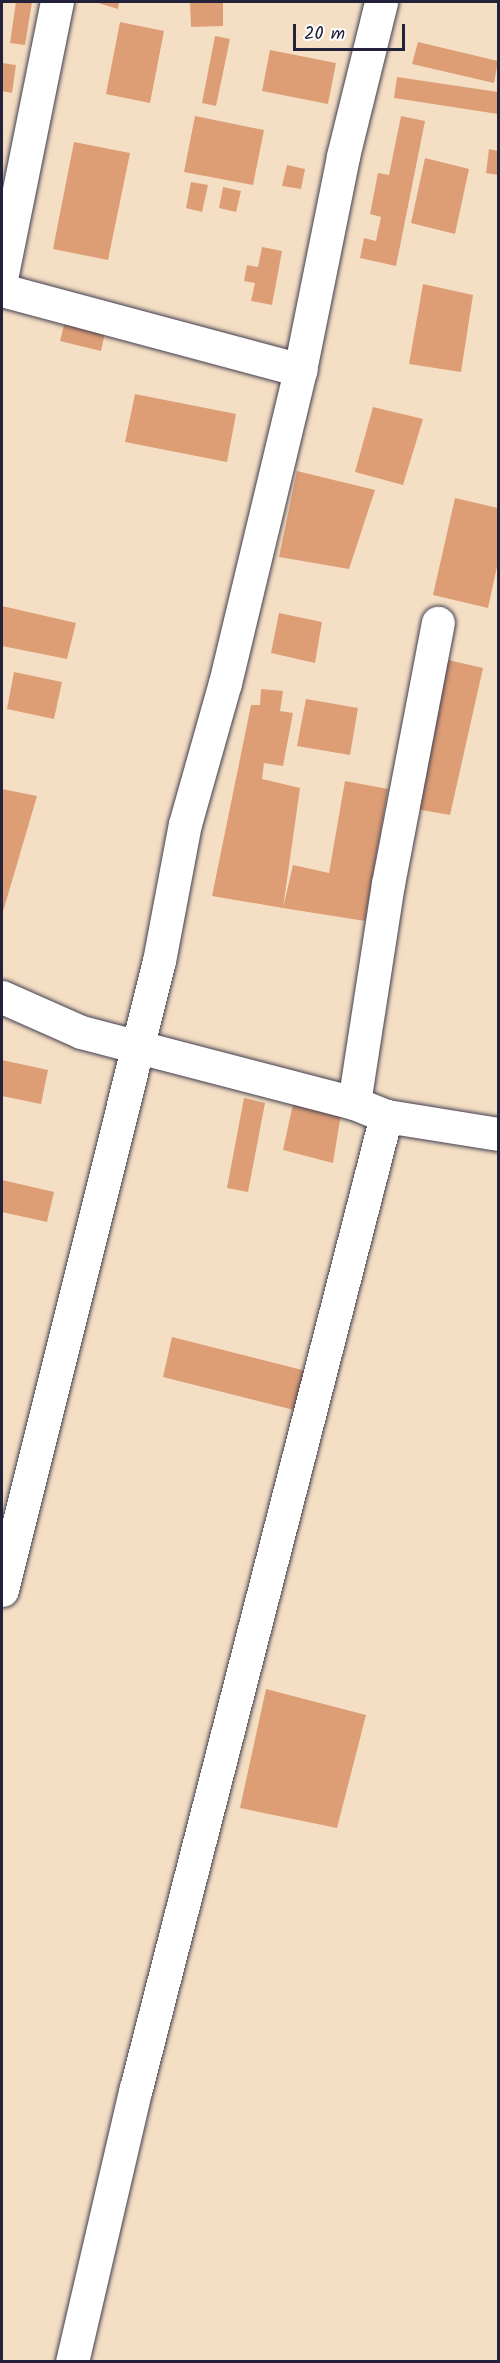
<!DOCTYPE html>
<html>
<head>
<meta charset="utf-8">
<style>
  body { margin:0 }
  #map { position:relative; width:500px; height:2363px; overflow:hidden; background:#f5dfc4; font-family:Kalam,sans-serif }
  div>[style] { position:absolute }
  .building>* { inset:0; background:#dd9e76 }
  .roads { filter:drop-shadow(0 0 2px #423e50) drop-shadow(0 0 2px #423e50) }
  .street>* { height:33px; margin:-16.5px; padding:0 16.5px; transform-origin:16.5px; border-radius:16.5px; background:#fff }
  span { translate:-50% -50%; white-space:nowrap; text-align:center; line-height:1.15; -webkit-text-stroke:4.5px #fff; paint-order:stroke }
  .frame { position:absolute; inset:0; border:3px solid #22223b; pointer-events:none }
  .scale { position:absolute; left:293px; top:24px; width:112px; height:27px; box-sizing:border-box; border:3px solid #22223b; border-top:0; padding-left:8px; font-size:18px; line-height:21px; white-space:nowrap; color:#22223b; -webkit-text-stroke:4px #fff; paint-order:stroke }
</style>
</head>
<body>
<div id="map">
  <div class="building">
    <div style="clip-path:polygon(16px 2px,32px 2px,25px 45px,10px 43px)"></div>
    <div style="clip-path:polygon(95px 2px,119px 2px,118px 9px)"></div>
    <div style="clip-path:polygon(190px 2px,223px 2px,223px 26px,191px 27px)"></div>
    <div style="clip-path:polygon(120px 22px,164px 31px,150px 103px,106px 94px)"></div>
    <div style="clip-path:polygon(215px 36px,230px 39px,216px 106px,202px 103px)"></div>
    <div style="clip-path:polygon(418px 42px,498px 61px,494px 83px,412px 64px)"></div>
    <div style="clip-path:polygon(270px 50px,336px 63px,328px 104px,262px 91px)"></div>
    <div style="clip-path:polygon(2px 63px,16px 65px,12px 93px,2px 91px)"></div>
    <div style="clip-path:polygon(397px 77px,498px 92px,498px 114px,394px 98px)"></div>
    <div style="clip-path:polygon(195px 116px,264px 130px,253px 185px,184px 172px)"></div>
    <div style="clip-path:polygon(401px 116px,425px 121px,396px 266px,360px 258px,364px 238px,376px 241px,381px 217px,370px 214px,378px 173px,389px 175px)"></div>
    <div style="clip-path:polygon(74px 142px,130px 153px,108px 260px,53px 249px)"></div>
    <div style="clip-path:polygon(489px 149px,498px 151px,498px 175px,486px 173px)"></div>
    <div style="clip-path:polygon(425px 158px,469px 169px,455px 234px,411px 223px)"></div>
    <div style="clip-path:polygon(287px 165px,305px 169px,301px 189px,282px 186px)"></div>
    <div style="clip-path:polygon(191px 182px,208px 185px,202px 212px,186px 208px)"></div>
    <div style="clip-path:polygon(223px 187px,241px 191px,236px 212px,219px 208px)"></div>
    <div style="clip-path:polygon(262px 247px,282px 251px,272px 305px,251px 301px,255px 283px,244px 281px,247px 265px,258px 267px)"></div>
    <div style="clip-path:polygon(423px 284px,473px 295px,461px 372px,409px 364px)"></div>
    <div style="clip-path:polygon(67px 313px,107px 323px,101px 351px,60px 341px)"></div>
    <div style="clip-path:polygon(135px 394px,236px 414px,227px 462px,125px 442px)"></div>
    <div style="clip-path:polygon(373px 407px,423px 419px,403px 485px,355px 472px)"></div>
    <div style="clip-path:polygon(297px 471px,375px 490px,349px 569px,279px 557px)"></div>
    <div style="clip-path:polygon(455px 498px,498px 508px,498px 562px,488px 608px,433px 595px)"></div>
    <div style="clip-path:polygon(2px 606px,76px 623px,67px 659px,2px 646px)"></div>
    <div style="clip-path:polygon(279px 613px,322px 622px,315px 663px,271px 653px)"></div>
    <div style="clip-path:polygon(444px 659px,483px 668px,450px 815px,410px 808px)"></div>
    <div style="clip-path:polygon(14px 672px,62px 682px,54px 719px,7px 709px)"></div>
    <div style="clip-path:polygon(261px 689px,283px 691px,280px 711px,293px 713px,283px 766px,264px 763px,262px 779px,300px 788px,283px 908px,293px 865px,329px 873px,345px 781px,388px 789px,365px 921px,283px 908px,212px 896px,251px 705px,260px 705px)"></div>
    <div style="clip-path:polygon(306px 699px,358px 708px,350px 755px,297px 746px)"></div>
    <div style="clip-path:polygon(2px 789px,37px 796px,2px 915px)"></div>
    <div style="clip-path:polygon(2px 1060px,48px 1070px,41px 1104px,2px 1096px)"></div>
    <div style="clip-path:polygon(244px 1098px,265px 1103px,248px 1192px,227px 1188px)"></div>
    <div style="clip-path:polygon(293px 1104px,341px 1114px,333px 1163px,283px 1150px)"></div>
    <div style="clip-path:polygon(2px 1180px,54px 1192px,47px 1222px,2px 1212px)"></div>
    <div style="clip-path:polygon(172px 1337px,310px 1372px,302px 1412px,163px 1377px)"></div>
    <div style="clip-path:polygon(266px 1689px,366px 1715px,337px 1828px,240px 1808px)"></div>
  </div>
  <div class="roads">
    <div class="street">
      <div style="left:2px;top:274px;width:278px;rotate:-78.6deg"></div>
      <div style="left:2px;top:290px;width:309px;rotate:15deg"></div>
      <div style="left:2px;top:997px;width:86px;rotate:23.9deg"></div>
      <div style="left:81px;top:1032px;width:282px;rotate:14.6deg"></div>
      <div style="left:354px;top:1103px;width:35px;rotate:22deg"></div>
      <div style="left:386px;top:1116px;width:113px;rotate:9.1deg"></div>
      <div style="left:354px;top:1103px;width:222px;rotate:-81.2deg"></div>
      <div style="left:388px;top:884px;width:266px;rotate:-79.2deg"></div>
      <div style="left:2px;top:1590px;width:648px;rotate:-75.99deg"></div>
      <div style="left:159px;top:961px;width:139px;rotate:-79.3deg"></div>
      <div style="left:185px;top:824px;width:147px;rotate:-74.2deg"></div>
      <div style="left:225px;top:683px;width:322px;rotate:-76.5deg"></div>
      <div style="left:300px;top:370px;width:218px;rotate:-78.6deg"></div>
      <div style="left:343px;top:156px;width:159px;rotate:-76.1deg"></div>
      <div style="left:72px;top:2362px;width:281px;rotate:-76.9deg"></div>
      <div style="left:136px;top:2088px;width:1004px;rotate:-75.58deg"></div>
    </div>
  </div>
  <div class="frame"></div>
  <div class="scale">20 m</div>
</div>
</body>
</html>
